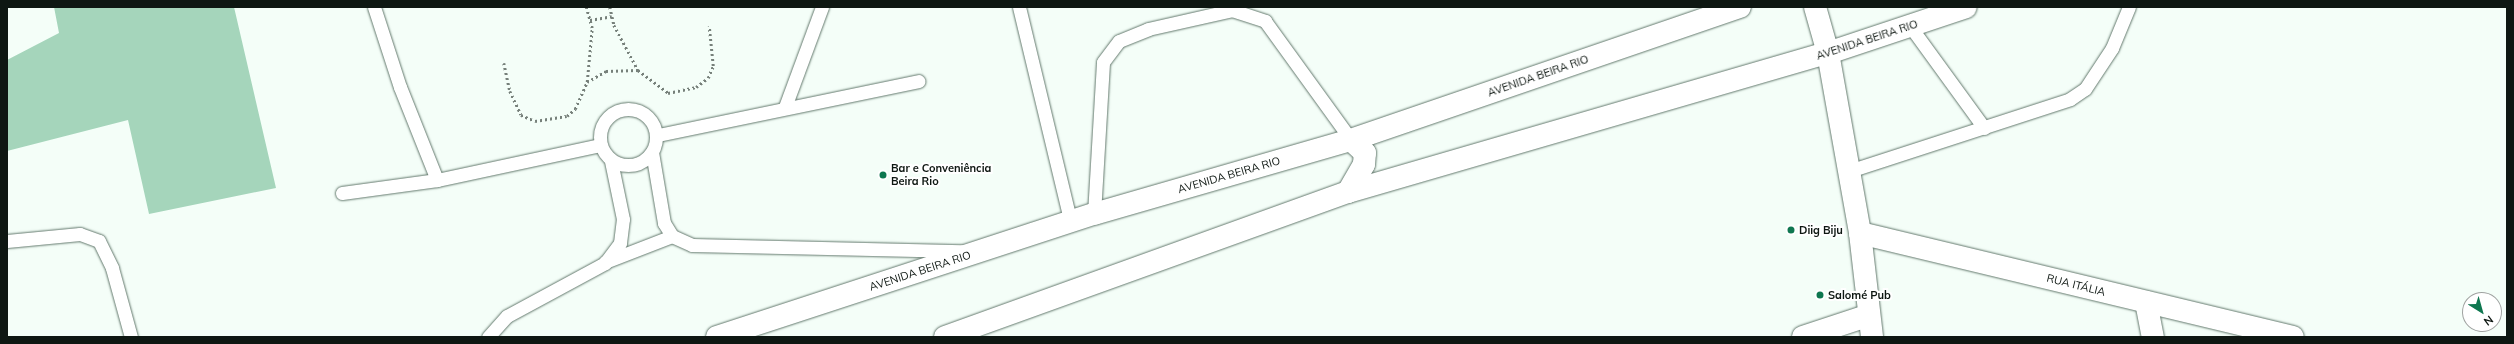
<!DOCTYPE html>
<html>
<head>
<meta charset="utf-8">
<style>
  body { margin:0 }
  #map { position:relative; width:2514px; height:344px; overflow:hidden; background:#f4fef8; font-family:Mulish,sans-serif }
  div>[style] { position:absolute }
  .green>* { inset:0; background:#a5d5bb }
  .path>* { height:2.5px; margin-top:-1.25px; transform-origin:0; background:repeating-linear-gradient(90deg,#76807a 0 2px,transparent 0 5px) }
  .roads { filter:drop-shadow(0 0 1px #63796d) drop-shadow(0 0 1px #63796d) }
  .lane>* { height:13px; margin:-6.5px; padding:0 6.5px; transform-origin:6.5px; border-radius:6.5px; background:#fff }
  .lane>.ring { margin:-6.5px; padding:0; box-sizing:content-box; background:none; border:13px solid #fff; border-radius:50% }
  .street>* { height:22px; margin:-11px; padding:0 11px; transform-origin:11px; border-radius:11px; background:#fff }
  .secondary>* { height:22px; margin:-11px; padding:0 11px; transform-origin:11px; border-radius:11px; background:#fff }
  .primary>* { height:22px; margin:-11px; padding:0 11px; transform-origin:11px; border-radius:11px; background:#fff }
  .dots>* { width:11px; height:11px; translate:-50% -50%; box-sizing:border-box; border:2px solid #fff; border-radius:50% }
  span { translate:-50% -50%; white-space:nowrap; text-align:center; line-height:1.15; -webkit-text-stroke:4px #fff; paint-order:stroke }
  .street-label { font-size:11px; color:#0e1712 }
  .poi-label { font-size:11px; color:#0e1712; font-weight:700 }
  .left { translate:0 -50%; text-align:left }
  .frame { position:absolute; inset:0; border:8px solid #0e1712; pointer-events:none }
  .north { position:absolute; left:2462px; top:292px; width:40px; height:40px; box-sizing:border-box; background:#fff; border:1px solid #9fa2a0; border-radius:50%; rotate:143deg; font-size:11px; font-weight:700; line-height:16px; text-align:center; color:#0e1712 }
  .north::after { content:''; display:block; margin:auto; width:14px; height:18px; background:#0f7750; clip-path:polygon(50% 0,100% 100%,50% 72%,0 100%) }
</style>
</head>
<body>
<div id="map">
  <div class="green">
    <div style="clip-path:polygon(54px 7px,234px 7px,276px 188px,149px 214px,128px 120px,7px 151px,7px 60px,59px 33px)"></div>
  </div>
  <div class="path">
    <div style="left:610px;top:7px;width:18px;rotate:77deg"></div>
    <div style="left:614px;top:25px;width:51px;rotate:61.9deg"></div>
    <div style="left:638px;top:70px;width:38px;rotate:37deg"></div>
    <div style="left:668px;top:93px;width:29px;rotate:-12deg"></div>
    <div style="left:696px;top:87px;width:15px;rotate:-37deg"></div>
    <div style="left:708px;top:78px;width:13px;rotate:-67deg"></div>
    <div style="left:713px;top:66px;width:40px;rotate:-95.7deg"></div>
    <div style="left:590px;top:20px;width:22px;rotate:-10deg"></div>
    <div style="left:504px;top:63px;width:29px;rotate:78deg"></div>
    <div style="left:510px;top:91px;width:26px;rotate:65deg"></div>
    <div style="left:521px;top:115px;width:15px;rotate:23deg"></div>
    <div style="left:535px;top:121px;width:32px;rotate:-9deg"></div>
    <div style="left:567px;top:116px;width:11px;rotate:-41deg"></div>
    <div style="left:575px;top:109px;width:30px;rotate:-66deg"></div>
    <div style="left:587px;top:82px;width:54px;rotate:-84.7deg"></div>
    <div style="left:592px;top:28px;width:22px;rotate:-106deg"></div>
    <div style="left:587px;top:82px;width:22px;rotate:-30deg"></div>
    <div style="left:606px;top:71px;width:32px;rotate:-2deg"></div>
  </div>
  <div class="roads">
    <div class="lane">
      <div style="left:374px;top:7px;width:84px;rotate:72deg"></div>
      <div style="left:400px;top:87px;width:100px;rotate:68.3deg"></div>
      <div style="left:1019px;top:7px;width:222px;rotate:76.5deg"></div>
      <div style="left:1910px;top:26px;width:126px;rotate:54deg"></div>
      <div style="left:785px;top:107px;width:107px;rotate:-69.7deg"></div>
      <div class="ring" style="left:600px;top:109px;width:43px;height:43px"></div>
      <div style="left:658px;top:135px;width:266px;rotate:-11.7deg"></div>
      <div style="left:652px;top:152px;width:72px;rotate:80.4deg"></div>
      <div style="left:664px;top:223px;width:15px;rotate:58deg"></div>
      <div style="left:672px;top:236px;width:22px;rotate:24deg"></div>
      <div style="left:692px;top:245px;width:270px;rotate:1.3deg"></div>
      <div style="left:1849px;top:171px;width:232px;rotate:-18deg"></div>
      <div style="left:2070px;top:99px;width:18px;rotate:-34deg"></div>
      <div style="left:2085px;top:89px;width:49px;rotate:-56.6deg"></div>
      <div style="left:2112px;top:48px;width:44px;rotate:-67.5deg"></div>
      <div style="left:342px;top:193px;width:96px;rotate:-7.8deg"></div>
      <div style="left:437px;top:180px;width:167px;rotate:-12.1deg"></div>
      <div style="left:1094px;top:214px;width:152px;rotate:-86.6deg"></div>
      <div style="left:1103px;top:62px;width:26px;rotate:-53deg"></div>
      <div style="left:1119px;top:41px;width:31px;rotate:-22deg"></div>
      <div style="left:1148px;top:29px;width:86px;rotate:-12.7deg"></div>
      <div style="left:1232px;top:10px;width:35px;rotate:18deg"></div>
      <div style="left:1265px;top:21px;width:147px;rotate:54.1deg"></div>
      <div style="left:7px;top:241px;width:73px;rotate:-5.5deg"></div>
      <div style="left:80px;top:234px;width:20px;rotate:20deg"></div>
      <div style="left:99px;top:241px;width:30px;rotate:64deg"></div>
      <div style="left:112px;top:268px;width:72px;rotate:74.6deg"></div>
      <div style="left:605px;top:262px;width:72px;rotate:-21.2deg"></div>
      <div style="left:488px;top:337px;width:28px;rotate:-48deg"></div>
      <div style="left:507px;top:316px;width:111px;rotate:-28.4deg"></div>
      <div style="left:605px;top:263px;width:25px;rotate:-53deg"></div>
      <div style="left:620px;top:243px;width:24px;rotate:-83deg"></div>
      <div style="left:623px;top:219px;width:59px;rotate:-101.7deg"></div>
    </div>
    <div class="street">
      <div style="left:1860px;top:233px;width:445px;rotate:13.5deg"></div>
      <div style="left:2146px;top:302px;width:36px;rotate:79deg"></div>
      <div style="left:1803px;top:337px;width:67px;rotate:-18.2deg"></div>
    </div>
    <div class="secondary">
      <div style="left:1815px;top:7px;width:48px;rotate:74.2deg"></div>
      <div style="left:1828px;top:53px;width:183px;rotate:79.9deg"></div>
      <div style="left:1860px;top:233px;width:105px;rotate:83.4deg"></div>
    </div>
    <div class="primary">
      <div style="left:1348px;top:192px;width:32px;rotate:-60deg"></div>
      <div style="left:1364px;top:164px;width:11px;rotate:-85deg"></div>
      <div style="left:1365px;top:153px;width:19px;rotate:-137deg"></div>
      <div style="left:717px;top:337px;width:397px;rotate:-18.1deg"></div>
      <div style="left:1094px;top:214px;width:267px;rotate:-16.1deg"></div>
      <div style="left:1351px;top:140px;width:411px;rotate:-18.9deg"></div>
      <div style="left:945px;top:337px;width:428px;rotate:-19.8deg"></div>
      <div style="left:1348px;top:192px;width:500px;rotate:-16.2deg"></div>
      <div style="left:1828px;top:53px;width:145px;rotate:-18.4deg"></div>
    </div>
  </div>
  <div class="dots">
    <div style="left:883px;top:175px;background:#0f7750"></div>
    <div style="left:1791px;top:230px;background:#0f7750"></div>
    <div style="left:1820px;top:295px;background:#0f7750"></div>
  </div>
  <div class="street-label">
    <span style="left:1867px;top:40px;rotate:-18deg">AVENIDA BEIRA RIO</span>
    <span style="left:1538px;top:76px;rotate:-19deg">AVENIDA BEIRA RIO</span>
    <span style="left:1229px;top:175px;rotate:-16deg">AVENIDA BEIRA RIO</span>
    <span style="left:920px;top:271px;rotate:-18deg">AVENIDA BEIRA RIO</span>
    <span style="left:2076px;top:285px;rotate:14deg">RUA ITÁLIA</span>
  </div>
  <div class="poi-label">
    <span class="left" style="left:891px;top:175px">Bar e Conveniência<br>Beira Rio</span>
    <span class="left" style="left:1799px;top:230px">Diig Biju</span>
    <span class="left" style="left:1828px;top:295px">Salomé Pub</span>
  </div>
  <div class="frame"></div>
  <div class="north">N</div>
</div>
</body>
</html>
